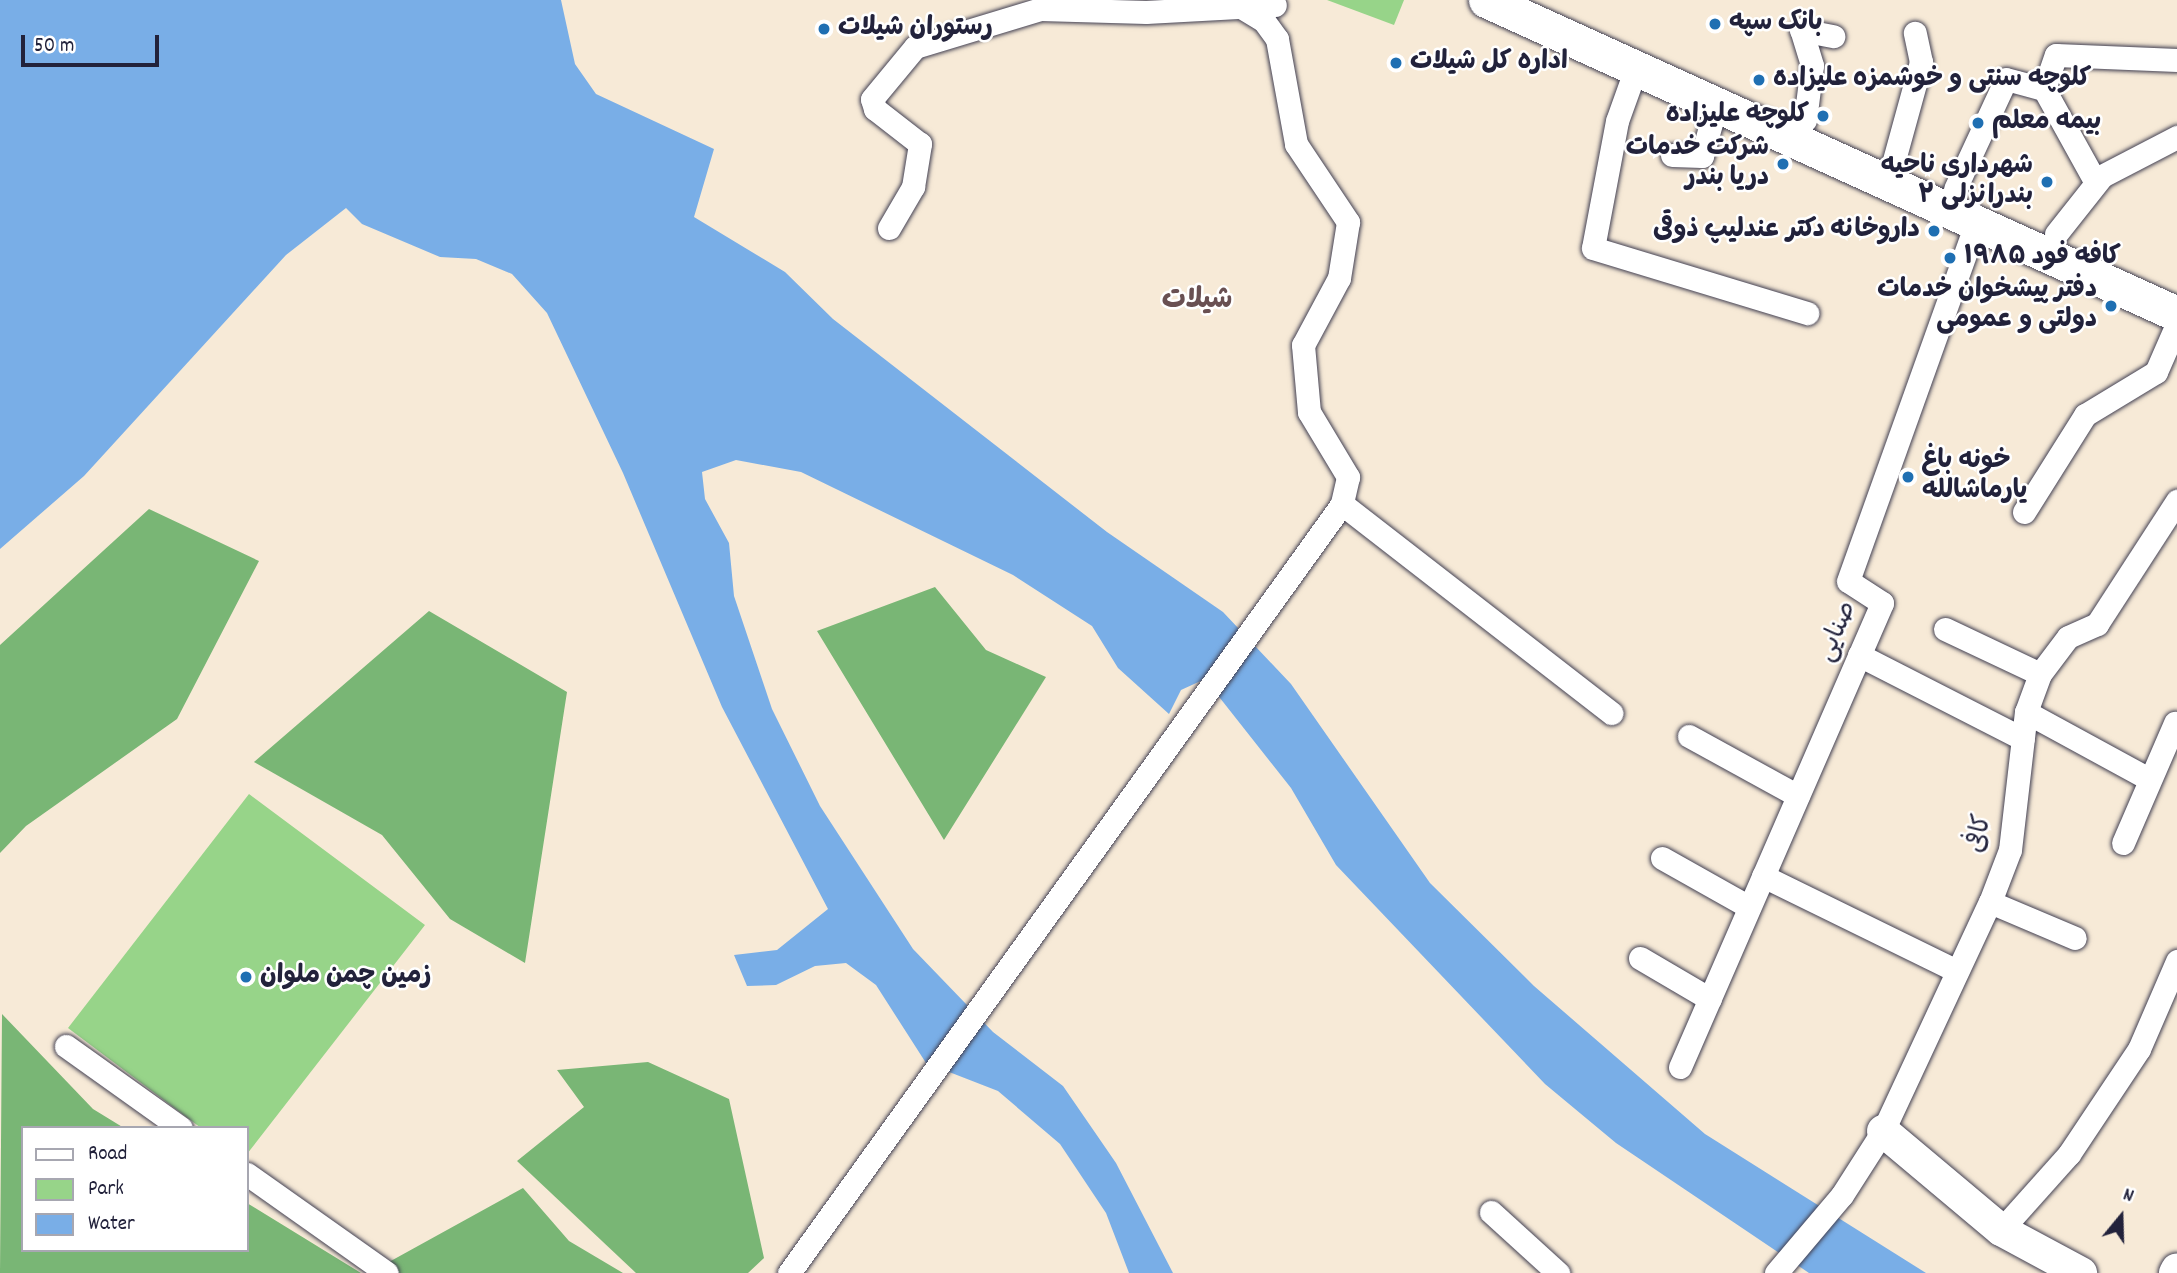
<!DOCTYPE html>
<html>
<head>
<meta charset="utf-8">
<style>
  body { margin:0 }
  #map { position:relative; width:2177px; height:1273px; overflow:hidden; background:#f7ead7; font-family:Dekko,"Playpen Sans Arabic",sans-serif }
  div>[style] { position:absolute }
  .green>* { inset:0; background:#97d489 }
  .forest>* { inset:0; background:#79b675 }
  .water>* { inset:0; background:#79aee7 }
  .roads { filter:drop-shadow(0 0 2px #424052) drop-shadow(0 0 2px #424052) }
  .street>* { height:23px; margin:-11.5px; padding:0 11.5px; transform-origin:11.5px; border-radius:11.5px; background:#fff }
  .secondary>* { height:32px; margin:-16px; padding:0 16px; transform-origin:16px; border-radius:16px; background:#fff }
  .primary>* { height:35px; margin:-17.5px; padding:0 17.5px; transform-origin:17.5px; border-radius:17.5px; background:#fff }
  .dots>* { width:19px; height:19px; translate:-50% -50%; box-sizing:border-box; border:4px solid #fff; border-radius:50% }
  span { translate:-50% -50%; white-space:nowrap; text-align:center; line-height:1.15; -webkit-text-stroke:5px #fff; paint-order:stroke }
  .poi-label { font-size:26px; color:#22223b; font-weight:700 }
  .left { translate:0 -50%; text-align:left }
  .right { translate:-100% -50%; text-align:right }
  .street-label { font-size:26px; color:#22223b }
  .neighbourhood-label { font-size:28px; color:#695052; font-weight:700 }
  .legend { position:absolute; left:21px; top:1126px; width:228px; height:126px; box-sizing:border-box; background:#fff; border:2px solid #a7a7b1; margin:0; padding:9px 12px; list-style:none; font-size:21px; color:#22223b }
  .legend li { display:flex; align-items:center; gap:14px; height:35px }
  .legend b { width:35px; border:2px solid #a7a7b1 }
  .north { position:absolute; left:2086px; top:1182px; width:70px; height:70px; -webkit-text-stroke:5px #fff; paint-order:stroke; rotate:19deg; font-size:19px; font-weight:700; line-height:28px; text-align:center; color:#22223b }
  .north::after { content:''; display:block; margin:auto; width:24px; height:32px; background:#22223b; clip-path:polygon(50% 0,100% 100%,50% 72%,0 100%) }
  .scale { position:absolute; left:21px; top:35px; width:138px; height:32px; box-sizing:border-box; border:4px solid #22223b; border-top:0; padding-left:9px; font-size:21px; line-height:24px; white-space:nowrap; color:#22223b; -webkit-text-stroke:5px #fff; paint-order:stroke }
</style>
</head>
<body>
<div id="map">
  <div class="green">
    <div style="clip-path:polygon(1327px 0,1404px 0,1394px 25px)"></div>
    <div style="clip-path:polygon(249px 794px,425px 925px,247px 1154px,247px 1128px,201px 1128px,68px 1028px)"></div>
  </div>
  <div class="forest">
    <div style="clip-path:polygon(149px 509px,259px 561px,177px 719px,26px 826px,0 853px,0 645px)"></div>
    <div style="clip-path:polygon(935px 587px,986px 650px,1046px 677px,944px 840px,817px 631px)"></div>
    <div style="clip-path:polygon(429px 611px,567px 692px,525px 963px,450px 919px,382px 835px,254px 762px)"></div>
    <div style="clip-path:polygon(2px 1014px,93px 1109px,124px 1128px,23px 1128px,23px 1250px,247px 1250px,247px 1203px,361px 1273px,0 1273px)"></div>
    <div style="clip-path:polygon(648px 1062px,729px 1099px,764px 1258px,748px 1273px,636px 1273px,517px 1161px,584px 1107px,557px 1070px)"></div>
    <div style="clip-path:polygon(523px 1188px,569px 1241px,623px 1273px,369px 1273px)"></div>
  </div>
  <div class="water">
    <div style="clip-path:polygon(0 0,561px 0,575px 64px,596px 94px,714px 149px,694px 217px,785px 272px,833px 319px,1107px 532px,1223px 612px,1291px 684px,1430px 883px,1534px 986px,1705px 1134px,1926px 1273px,1809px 1273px,1616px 1143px,1545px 1084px,1336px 865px,1291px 788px,1205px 679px,1181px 690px,1169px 714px,1118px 668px,1092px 626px,1013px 575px,801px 472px,736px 460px,702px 472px,705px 499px,729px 543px,734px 596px,772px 709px,820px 806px,913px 949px,993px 1032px,1063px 1086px,1116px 1163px,1173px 1273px,1129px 1273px,1106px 1213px,1060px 1144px,998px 1091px,926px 1063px,876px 985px,846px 963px,815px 966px,776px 985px,747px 986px,734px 955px,777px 950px,828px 909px,722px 707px,623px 473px,547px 313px,512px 274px,476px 259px,440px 257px,362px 224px,346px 208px,286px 255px,84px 476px,0 549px)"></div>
  </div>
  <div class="roads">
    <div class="street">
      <div style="left:1241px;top:7px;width:27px;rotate:31deg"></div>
      <div style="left:1264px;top:21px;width:22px;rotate:54deg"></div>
      <div style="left:1277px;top:39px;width:107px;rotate:79.7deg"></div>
      <div style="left:1296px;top:144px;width:94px;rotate:56.3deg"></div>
      <div style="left:1348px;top:222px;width:57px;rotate:99.1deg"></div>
      <div style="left:1339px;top:278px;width:76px;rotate:118.2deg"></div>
      <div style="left:1303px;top:345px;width:67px;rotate:84.9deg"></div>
      <div style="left:1309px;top:412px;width:76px;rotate:59deg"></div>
      <div style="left:1348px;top:477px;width:28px;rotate:103deg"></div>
      <div style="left:1342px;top:504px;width:341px;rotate:37.8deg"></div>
      <div style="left:1636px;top:68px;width:56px;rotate:109.7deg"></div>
      <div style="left:1617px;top:121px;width:129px;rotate:100.7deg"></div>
      <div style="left:1593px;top:248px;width:224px;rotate:16.9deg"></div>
      <div style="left:2044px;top:89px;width:36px;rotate:-71deg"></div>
      <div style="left:2056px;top:55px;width:121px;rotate:2.4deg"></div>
      <div style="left:1805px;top:120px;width:55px;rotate:-82.7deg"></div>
      <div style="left:1812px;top:65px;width:37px;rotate:-107deg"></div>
      <div style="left:1801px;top:30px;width:33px;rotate:11deg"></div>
      <div style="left:1672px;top:155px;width:30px;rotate:2deg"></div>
      <div style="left:1702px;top:156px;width:53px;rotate:-74.6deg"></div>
      <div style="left:1894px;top:160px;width:102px;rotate:-74.6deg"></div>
      <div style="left:1921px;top:62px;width:30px;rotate:-102deg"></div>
      <div style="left:1955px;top:189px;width:121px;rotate:-65.1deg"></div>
      <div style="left:2006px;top:79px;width:39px;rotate:15deg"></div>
      <div style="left:2044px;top:89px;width:107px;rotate:61deg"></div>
      <div style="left:889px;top:228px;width:48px;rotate:-59.7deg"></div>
      <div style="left:913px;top:187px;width:44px;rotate:-80.8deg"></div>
      <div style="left:920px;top:144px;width:57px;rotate:-142.1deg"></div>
      <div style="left:875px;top:109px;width:10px;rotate:-107deg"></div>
      <div style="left:872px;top:99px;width:67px;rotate:-50.4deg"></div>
      <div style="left:915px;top:47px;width:131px;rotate:-16.9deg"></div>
      <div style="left:1040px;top:9px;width:106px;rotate:1.6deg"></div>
      <div style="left:1146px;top:12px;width:129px;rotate:-3.1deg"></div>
      <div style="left:2056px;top:234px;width:74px;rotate:-51.6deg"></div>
      <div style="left:2102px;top:176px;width:85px;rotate:-27.5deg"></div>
      <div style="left:2024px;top:512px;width:115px;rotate:-57.8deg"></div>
      <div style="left:2085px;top:415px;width:83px;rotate:-31.2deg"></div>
      <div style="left:2156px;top:372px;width:52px;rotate:-66.4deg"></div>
      <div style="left:1945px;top:629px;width:105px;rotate:25.3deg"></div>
      <div style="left:1859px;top:655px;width:184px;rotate:27.1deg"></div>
      <div style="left:2026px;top:712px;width:140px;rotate:28.6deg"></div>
      <div style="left:1689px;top:736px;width:124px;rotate:28.8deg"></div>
      <div style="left:2123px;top:843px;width:131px;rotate:-66.6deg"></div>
      <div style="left:1662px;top:858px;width:100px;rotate:29.4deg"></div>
      <div style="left:1763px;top:876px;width:216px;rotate:26.1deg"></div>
      <div style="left:1990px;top:902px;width:92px;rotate:23deg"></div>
      <div style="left:1640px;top:958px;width:81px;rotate:30.4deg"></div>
      <div style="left:66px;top:1046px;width:141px;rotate:35.5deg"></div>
      <div style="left:1680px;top:1067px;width:506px;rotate:-66.47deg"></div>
      <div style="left:1882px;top:603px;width:40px;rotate:-147.1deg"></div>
      <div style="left:1848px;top:581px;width:379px;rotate:-70.3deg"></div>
      <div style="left:247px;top:1174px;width:171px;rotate:35.3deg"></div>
      <div style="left:1491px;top:1212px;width:91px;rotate:42.3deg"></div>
      <div style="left:2001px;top:1230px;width:102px;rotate:-48.2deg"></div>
      <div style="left:2069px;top:1154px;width:126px;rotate:-56.3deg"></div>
      <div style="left:2139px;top:1049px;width:96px;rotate:-66.6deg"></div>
      <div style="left:789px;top:1273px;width:947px;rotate:-54.28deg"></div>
      <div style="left:1776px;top:1273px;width:102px;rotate:-49.8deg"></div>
      <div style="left:1842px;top:1195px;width:76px;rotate:-57.4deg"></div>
      <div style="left:1883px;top:1131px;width:253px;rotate:-65deg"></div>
      <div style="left:1990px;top:902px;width:56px;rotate:-69deg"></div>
      <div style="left:2010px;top:850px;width:139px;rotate:-83.4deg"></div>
      <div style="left:2026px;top:712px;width:40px;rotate:-69.8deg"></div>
      <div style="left:2040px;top:674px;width:46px;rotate:-52.9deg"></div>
      <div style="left:2068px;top:637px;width:32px;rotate:-24deg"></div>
      <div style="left:2097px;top:624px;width:147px;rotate:-57deg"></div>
    </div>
    <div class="secondary">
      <div style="left:1883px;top:1131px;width:154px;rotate:40deg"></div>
      <div style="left:2001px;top:1230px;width:91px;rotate:28.3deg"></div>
      <div style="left:2175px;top:1273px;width:4px;rotate:-63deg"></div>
    </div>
    <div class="primary">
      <div style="left:1486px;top:0;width:759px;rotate:24.44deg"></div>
    </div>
  </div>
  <div class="dots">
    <div style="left:1715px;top:24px;background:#1f6fb2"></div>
    <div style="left:824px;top:29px;background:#1f6fb2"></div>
    <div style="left:1396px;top:63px;background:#1f6fb2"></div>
    <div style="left:1759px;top:80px;background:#1f6fb2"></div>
    <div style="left:1823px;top:116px;background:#1f6fb2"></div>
    <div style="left:1978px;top:123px;background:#1f6fb2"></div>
    <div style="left:1783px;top:164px;background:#1f6fb2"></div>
    <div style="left:2047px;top:182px;background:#1f6fb2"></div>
    <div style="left:1934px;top:231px;background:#1f6fb2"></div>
    <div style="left:1950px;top:258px;background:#1f6fb2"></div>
    <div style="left:2111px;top:306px;background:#1f6fb2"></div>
    <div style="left:1908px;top:477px;background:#1f6fb2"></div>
    <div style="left:246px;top:977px;background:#1f6fb2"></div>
  </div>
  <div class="poi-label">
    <span class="left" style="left:1729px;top:24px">بانک سپه</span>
    <span class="left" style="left:838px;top:29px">رستوران شیلات</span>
    <span class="left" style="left:1410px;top:63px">اداره کل شیلات</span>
    <span class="left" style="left:1773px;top:80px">کلوچه سنتی و خوشمزه علیزاده</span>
    <span class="right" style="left:1809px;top:116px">کلوچه علیزاده</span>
    <span class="left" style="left:1992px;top:123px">بیمه معلم</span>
    <span class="right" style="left:1769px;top:164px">شرکت خدمات<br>دریا بندر</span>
    <span class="right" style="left:2033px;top:182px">شهرداری ناحیه<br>۲ بندرانزلی</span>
    <span class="right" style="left:1920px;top:231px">داروخانه دکتر عندلیپ ذوقی</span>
    <span class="left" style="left:1964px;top:258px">کافه فود ۱۹۸۵</span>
    <span class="right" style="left:2097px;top:306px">دفتر پیشخوان خدمات<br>دولتی و عمومی</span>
    <span class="left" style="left:1922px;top:477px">خونه باغ<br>یارماشالله</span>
    <span class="left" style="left:260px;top:977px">زمین چمن ملوان</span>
  </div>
  <div class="street-label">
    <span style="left:1838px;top:632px;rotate:-67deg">صنایی</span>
    <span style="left:1981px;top:834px;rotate:-78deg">کافی</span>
  </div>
  <div class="neighbourhood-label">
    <span style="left:1197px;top:302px">شیلات</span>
  </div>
  <ul class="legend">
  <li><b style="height:9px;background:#fff"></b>Road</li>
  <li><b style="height:19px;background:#97d489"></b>Park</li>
  <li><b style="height:19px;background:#79aee7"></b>Water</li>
  </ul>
  <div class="north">N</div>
  <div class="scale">50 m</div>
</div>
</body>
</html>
